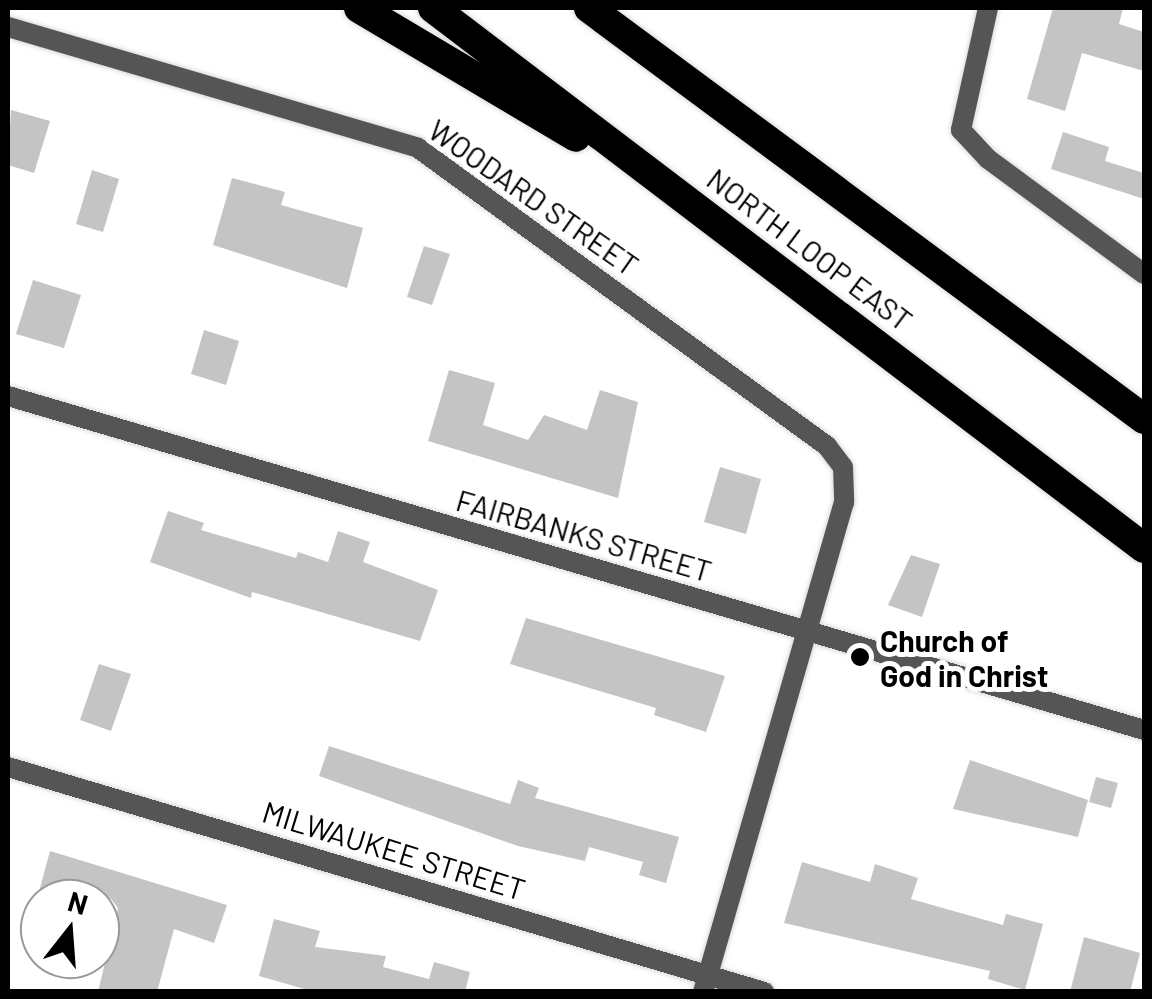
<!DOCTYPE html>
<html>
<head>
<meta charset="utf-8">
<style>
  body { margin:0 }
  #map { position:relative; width:1152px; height:999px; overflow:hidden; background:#fff; font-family:Barlow,sans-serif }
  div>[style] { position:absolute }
  .building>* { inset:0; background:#c4c4c4 }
  .roads { filter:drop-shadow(0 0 2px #dbdbdb) drop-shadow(0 0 2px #dbdbdb) }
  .street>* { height:20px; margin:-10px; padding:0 10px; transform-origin:10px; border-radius:10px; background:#555 }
  .highway>* { height:30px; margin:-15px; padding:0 15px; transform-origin:15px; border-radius:15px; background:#000 }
  .dots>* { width:28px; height:28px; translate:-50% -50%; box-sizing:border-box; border:5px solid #fff; border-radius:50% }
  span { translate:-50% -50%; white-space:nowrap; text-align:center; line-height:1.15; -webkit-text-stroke:10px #fff; paint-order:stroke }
  .street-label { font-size:30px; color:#000 }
  .poi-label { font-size:30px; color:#000; font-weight:700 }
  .left { translate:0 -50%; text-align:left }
  .frame { position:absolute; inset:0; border:10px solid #000; pointer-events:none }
  .north { position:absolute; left:20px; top:879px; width:100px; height:100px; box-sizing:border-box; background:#fff; border:2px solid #999; border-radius:50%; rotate:17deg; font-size:28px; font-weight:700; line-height:40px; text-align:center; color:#000 }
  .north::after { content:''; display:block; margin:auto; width:35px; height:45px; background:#000; clip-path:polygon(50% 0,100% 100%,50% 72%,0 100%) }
</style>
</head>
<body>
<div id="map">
  <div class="building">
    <div style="clip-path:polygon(1053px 8px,1123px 8px,1119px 24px,1144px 32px,1144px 71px,1082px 53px,1065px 111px,1027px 99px)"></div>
    <div style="clip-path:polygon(11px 110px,50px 121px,34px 173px,8px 165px)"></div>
    <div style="clip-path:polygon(1063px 132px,1109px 147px,1105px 161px,1144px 173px,1144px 199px,1051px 169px)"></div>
    <div style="clip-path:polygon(92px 170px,119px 179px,103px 232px,76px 224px)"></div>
    <div style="clip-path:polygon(232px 178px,285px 192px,281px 205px,363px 228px,347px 288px,213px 245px)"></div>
    <div style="clip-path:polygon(424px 246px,450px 254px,432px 305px,407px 297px)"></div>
    <div style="clip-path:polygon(33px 280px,81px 295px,64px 348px,16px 334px)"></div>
    <div style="clip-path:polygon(204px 330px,239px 341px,226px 385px,191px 374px)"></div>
    <div style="clip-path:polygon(449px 370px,495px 383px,483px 425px,528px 440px,544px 415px,587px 430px,600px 390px,638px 402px,618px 498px,428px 441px)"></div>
    <div style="clip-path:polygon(720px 467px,761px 479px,746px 534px,704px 522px)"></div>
    <div style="clip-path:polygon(168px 511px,204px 523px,201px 530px,296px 558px,298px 552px,328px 562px,338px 531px,370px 542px,363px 562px,438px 590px,420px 641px,252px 592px,251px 598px,150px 562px)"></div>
    <div style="clip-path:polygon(911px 555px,940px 564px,922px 617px,888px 605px)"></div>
    <div style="clip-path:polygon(526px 618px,725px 676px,706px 732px,654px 715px,656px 708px,510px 664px)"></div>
    <div style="clip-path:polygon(99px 664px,131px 674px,111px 731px,80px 720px)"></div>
    <div style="clip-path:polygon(329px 746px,510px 804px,518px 780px,539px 788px,535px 798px,679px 837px,666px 883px,639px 875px,643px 862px,589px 847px,585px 861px,518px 846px,319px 776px)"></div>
    <div style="clip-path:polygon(970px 760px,1088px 800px,1078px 837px,953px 809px)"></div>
    <div style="clip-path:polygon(1096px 777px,1118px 783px,1111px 808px,1089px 802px)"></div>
    <div style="clip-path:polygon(50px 851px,227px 905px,214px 943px,174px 929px,157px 992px,98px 992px,118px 908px,111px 899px,37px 899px)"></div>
    <div style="clip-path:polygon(802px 862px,870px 882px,875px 864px,918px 878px,911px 899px,1003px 925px,1006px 914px,1043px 924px,1025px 990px,988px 979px,990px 971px,784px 923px)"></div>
    <div style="clip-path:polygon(274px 919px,320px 931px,315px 947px,386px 956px,383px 967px,429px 979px,434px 962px,470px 972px,465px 992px,315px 992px,259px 976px)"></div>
    <div style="clip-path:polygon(1084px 937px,1140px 953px,1130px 992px,1070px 992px)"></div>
  </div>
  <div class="roads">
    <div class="street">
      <div style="left:988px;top:8px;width:125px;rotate:102.5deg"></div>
      <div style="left:961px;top:130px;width:40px;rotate:47deg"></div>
      <div style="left:988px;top:159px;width:194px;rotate:36.4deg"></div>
      <div style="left:8px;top:27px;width:427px;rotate:16.4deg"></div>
      <div style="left:418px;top:148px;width:506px;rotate:36.08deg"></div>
      <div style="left:827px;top:446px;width:26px;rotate:53deg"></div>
      <div style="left:843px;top:467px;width:35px;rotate:88deg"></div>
      <div style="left:844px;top:502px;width:510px;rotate:106.05deg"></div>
      <div style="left:8px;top:396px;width:1184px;rotate:16.38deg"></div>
      <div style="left:8px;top:767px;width:789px;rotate:16.57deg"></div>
    </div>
    <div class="highway">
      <div style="left:359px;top:8px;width:252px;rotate:30.7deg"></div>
      <div style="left:433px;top:8px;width:893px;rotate:37.22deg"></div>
      <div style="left:589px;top:8px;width:691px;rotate:36.52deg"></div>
    </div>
  </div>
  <div class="dots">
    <div style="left:860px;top:657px;background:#000"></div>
  </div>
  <div class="street-label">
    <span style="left:534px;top:197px;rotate:35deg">WOODARD STREET</span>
    <span style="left:810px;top:249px;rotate:37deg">NORTH LOOP EAST</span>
    <span style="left:584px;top:535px;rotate:16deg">FAIRBANKS STREET</span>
    <span style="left:394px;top:850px;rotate:17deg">MILWAUKEE STREET</span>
  </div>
  <div class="poi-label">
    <span class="left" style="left:880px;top:657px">Church of<br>God in Christ</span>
  </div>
  <div class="frame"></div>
  <div class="north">N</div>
</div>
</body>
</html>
